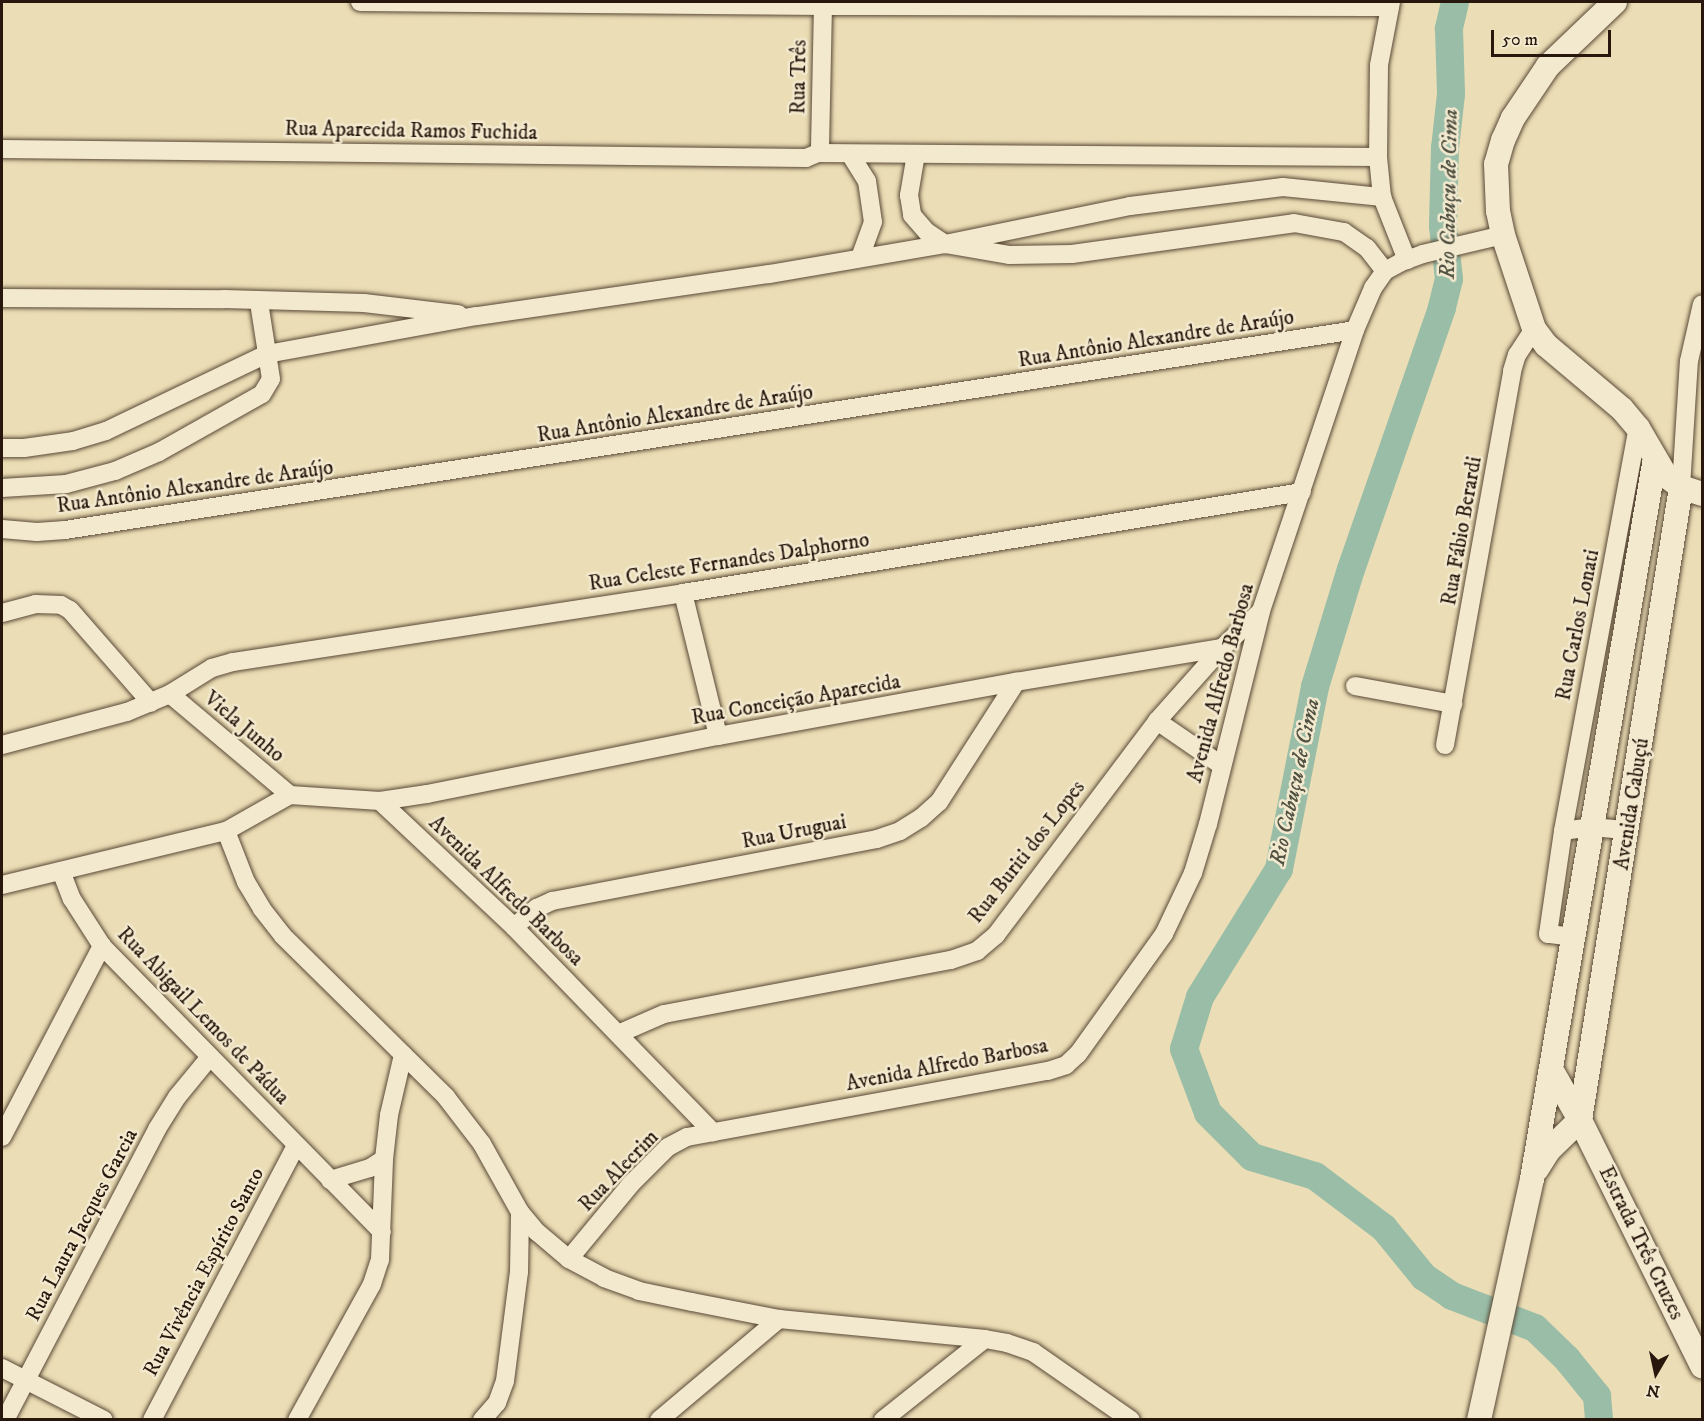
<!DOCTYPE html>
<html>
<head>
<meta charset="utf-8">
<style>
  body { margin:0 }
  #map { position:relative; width:1704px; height:1421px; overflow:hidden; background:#ebddb5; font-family:"IM FELL DW Pica",serif }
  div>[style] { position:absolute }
  .river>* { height:28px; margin:-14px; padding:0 14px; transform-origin:14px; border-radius:14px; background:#99bda7 }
  .roads { filter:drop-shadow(0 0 2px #594836) drop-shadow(0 0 2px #594836) }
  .minor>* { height:18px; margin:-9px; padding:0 9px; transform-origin:9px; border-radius:9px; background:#f2e9cf }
  .secondary>* { height:24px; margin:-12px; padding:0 12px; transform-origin:12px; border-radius:12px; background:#f2e9cf }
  span { translate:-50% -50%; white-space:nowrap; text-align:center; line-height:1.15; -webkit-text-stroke:5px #f2e9cf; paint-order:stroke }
  .street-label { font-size:21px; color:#28170c }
  .water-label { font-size:22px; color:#505142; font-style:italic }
  .frame { position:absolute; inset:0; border:3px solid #28170c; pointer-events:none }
  .north { position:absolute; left:1626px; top:1343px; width:60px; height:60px; -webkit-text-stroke:4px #f2e9cf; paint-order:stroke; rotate:189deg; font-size:16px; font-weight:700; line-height:24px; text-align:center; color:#28170c }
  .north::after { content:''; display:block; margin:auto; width:21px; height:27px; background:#28170c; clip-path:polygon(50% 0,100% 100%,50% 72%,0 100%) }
  .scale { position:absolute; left:1491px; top:30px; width:120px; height:27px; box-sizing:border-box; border:3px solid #28170c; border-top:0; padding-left:8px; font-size:18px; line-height:21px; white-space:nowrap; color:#28170c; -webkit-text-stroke:4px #f2e9cf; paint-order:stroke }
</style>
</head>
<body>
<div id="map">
  <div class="river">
    <div style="left:1455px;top:2px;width:28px;rotate:103deg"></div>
    <div style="left:1449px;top:29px;width:65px;rotate:88.2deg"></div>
    <div style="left:1451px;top:94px;width:54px;rotate:96.3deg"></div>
    <div style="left:1445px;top:148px;width:78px;rotate:91.5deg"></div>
    <div style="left:1443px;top:226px;width:53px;rotate:83.5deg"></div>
    <div style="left:1449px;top:279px;width:30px;rotate:104deg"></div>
    <div style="left:1442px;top:308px;width:276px;rotate:109.2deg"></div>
    <div style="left:1351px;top:569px;width:123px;rotate:107deg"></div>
    <div style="left:1315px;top:687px;width:186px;rotate:101.2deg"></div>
    <div style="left:1279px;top:869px;width:150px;rotate:121.7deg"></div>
    <div style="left:1200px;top:997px;width:54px;rotate:107.1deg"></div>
    <div style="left:1184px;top:1049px;width:68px;rotate:69.4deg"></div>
    <div style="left:1208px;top:1113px;width:62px;rotate:45deg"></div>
    <div style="left:1252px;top:1157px;width:66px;rotate:16.8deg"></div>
    <div style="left:1315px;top:1176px;width:86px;rotate:37deg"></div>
    <div style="left:1384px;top:1228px;width:63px;rotate:50.8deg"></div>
    <div style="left:1424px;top:1277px;width:34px;rotate:34deg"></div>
    <div style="left:1452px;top:1296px;width:89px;rotate:21.1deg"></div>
    <div style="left:1535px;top:1328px;width:45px;rotate:44.1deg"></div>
    <div style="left:1567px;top:1359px;width:48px;rotate:51deg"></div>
    <div style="left:1597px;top:1396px;width:24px;rotate:85deg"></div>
  </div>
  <div class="roads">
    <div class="minor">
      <div style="left:360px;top:2px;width:463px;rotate:0.5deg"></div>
      <div style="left:823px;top:6px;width:567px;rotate:0.1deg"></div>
      <div style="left:1391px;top:2px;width:64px;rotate:100.8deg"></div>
      <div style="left:1379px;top:65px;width:92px;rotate:90.6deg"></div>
      <div style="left:1378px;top:157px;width:40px;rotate:84.3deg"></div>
      <div style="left:1382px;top:197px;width:68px;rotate:68.4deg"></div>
      <div style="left:2px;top:149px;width:804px;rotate:0.64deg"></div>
      <div style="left:806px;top:158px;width:13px;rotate:-23deg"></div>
      <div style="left:818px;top:153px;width:560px;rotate:0.41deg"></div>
      <div style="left:818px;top:153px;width:5px;rotate:-68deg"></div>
      <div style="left:820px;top:148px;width:146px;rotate:-88.8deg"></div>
      <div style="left:850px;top:154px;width:32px;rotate:58deg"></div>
      <div style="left:867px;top:181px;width:41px;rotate:81.7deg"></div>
      <div style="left:873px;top:222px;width:37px;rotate:110deg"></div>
      <div style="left:916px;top:154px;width:42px;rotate:99.7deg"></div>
      <div style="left:909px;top:195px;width:20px;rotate:81deg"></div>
      <div style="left:912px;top:215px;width:23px;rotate:49deg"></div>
      <div style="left:927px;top:232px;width:22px;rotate:34deg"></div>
      <div style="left:945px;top:244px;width:66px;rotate:9.6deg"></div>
      <div style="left:1010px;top:255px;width:62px;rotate:-0.9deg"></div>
      <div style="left:1072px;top:254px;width:224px;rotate:-7.9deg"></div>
      <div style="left:1294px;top:223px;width:51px;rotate:10.2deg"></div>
      <div style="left:1344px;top:232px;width:28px;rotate:35deg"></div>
      <div style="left:1367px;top:248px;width:29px;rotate:52deg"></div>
      <div style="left:2px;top:298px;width:222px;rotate:0.3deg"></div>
      <div style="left:224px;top:299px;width:140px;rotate:1.6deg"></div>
      <div style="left:364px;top:303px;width:95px;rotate:6.7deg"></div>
      <div style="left:2px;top:448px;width:22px"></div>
      <div style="left:24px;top:448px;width:49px;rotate:-8.1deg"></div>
      <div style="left:73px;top:441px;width:34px;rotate:-17deg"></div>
      <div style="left:106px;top:431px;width:178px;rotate:-25.6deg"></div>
      <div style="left:267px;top:354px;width:213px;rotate:-10.3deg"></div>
      <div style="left:477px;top:316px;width:295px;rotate:-8.2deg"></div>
      <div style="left:769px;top:274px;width:179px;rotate:-9.7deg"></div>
      <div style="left:945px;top:244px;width:189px;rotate:-11.6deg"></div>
      <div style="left:1130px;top:206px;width:154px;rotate:-7.1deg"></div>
      <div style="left:1283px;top:187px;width:100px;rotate:5.8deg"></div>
      <div style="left:1681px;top:487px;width:126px;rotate:-86.4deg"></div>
      <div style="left:1689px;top:361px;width:58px;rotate:-77.2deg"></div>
      <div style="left:2px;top:488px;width:64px;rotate:-3.6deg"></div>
      <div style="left:66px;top:484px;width:51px;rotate:-14.9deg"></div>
      <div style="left:115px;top:471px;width:48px;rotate:-23.4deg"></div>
      <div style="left:159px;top:452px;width:118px;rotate:-29.4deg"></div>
      <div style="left:262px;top:394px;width:17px;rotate:-59deg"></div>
      <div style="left:271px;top:379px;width:78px;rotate:-98.9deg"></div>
      <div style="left:2px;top:529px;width:35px;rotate:5deg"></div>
      <div style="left:37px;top:532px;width:28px;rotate:-4deg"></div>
      <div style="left:65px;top:530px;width:1305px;rotate:-8.81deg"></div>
      <div style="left:683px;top:593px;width:147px;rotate:76.2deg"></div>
      <div style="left:2px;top:613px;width:35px;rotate:-15deg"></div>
      <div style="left:36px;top:604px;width:25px;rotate:2deg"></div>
      <div style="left:61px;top:605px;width:10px;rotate:29deg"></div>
      <div style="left:70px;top:610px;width:123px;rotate:48.9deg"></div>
      <div style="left:1355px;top:686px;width:100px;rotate:10.4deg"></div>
      <div style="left:170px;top:694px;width:157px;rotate:40.1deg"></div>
      <div style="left:1157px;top:721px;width:78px;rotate:34.5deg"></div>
      <div style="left:2px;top:745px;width:129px;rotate:-14.8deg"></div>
      <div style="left:127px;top:712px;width:47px;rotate:-22.7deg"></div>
      <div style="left:170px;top:694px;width:49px;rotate:-31.8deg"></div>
      <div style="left:212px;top:668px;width:22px;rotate:-16deg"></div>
      <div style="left:233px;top:662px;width:455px;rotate:-8.7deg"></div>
      <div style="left:683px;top:593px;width:627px;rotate:-9.27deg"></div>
      <div style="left:1445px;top:745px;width:380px;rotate:-79.8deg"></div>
      <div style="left:1512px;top:371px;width:17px;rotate:-73deg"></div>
      <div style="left:1517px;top:355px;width:31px;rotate:-57deg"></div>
      <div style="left:380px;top:801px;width:184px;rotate:43.2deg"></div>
      <div style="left:514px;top:927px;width:286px;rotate:45.9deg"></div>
      <div style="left:226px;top:831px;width:55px;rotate:68.6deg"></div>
      <div style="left:246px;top:882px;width:31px;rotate:59deg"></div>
      <div style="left:262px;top:909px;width:34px;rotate:52deg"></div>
      <div style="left:283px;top:936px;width:229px;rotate:44.6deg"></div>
      <div style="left:446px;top:1097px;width:59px;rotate:52.5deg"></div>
      <div style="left:482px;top:1144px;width:78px;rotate:60.8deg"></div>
      <div style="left:520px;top:1212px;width:26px;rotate:50deg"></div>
      <div style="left:537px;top:1232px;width:42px;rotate:40.2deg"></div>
      <div style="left:569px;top:1259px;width:40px;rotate:28deg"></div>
      <div style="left:604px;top:1278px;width:37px;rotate:20deg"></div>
      <div style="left:639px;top:1291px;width:54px;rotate:11.7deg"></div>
      <div style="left:692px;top:1302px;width:89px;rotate:11.1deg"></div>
      <div style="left:779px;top:1319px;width:207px;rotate:5.5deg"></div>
      <div style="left:985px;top:1339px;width:22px;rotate:10deg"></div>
      <div style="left:1007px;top:1343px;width:28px;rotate:19deg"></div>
      <div style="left:1033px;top:1352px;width:119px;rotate:34.8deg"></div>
      <div style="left:1563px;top:831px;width:28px;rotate:-8deg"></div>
      <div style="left:1591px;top:827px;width:37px;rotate:5deg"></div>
      <div style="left:61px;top:871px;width:30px;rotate:69deg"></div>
      <div style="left:72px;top:899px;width:56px;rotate:57.4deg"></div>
      <div style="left:102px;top:946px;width:400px;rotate:45.6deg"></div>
      <div style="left:2px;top:885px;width:230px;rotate:-13.6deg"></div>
      <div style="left:226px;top:831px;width:73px;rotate:-29.4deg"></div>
      <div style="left:290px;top:795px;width:90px;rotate:3.8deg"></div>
      <div style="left:380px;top:801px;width:48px;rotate:-8.5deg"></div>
      <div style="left:427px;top:794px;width:297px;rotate:-11.3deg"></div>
      <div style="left:718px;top:736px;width:303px;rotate:-10.3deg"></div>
      <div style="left:1016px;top:682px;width:209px;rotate:-9.4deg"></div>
      <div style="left:514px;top:927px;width:30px;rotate:-40deg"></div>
      <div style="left:537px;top:908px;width:17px;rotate:-25deg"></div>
      <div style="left:552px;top:901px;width:331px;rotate:-10.8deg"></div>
      <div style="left:877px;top:839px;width:24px;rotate:-19deg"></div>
      <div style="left:900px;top:831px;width:25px;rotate:-32deg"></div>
      <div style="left:921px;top:818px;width:24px;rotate:-42deg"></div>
      <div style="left:939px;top:802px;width:143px;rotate:-57.3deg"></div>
      <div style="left:1574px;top:937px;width:26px;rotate:-173deg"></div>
      <div style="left:1548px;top:934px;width:104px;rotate:-81.7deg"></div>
      <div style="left:1563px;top:831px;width:410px;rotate:-79.5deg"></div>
      <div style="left:618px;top:1034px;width:50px;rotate:-23.5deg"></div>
      <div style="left:664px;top:1014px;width:292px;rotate:-10.7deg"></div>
      <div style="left:951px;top:960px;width:28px;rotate:-19deg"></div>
      <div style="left:977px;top:951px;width:25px;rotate:-40deg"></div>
      <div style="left:996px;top:935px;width:268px;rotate:-53deg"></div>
      <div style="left:1157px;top:721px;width:98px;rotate:-48.3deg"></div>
      <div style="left:1222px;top:648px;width:52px;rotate:-43.5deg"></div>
      <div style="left:2px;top:1137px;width:216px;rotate:-62.4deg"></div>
      <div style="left:330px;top:1180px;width:42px;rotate:-16.7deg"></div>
      <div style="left:370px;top:1168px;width:17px;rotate:-33deg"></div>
      <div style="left:569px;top:1259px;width:97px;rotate:-50.4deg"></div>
      <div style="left:631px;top:1184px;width:52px;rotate:-45deg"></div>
      <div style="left:668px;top:1147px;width:21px;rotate:-28deg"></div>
      <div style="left:687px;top:1137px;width:367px;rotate:-10.4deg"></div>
      <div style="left:1048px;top:1071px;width:19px;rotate:-18deg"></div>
      <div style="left:1066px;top:1065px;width:16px;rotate:-43deg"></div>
      <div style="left:1078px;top:1054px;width:148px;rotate:-54.4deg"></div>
      <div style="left:1164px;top:934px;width:68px;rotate:-64.6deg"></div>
      <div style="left:1193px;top:873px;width:51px;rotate:-73deg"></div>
      <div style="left:1208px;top:824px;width:219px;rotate:-76deg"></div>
      <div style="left:1261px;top:611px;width:296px;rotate:-71.5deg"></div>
      <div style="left:1355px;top:330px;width:46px;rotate:-66.8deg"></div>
      <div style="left:1373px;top:288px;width:21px;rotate:-55deg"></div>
      <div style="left:1385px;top:271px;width:18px;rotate:-29deg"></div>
      <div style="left:1401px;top:262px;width:23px;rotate:-20deg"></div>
      <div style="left:1423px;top:254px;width:82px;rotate:-13.4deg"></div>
      <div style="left:2px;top:1368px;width:114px;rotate:27deg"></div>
      <div style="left:5px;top:1420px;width:328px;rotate:-62.4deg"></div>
      <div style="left:157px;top:1129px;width:38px;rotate:-58deg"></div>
      <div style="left:177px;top:1097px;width:50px;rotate:-50.6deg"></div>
      <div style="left:152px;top:1420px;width:310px;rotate:-62.3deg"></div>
      <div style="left:297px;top:1420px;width:155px;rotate:-61.1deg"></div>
      <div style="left:372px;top:1284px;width:25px;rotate:-72deg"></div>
      <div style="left:380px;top:1260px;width:101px;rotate:-87.7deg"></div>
      <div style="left:384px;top:1159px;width:44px;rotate:-83.5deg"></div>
      <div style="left:389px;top:1115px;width:62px;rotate:-76.9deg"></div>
      <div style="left:482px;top:1420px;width:23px;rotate:-49deg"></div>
      <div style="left:497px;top:1403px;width:23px;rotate:-70deg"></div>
      <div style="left:505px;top:1381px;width:110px;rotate:-82.7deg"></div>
      <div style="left:519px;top:1272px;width:60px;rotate:-89deg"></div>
      <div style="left:659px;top:1420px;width:157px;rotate:-40.1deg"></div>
      <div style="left:883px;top:1420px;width:130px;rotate:-38.5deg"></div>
    </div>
    <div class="secondary">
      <div style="left:1615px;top:2px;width:93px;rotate:136.3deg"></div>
      <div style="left:1548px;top:66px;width:63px;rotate:123.9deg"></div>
      <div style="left:1513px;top:118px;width:24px;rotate:114deg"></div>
      <div style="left:1503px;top:140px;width:25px;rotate:106deg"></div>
      <div style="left:1496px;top:164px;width:47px;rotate:87.6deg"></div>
      <div style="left:1498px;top:211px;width:25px;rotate:78deg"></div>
      <div style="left:1503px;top:235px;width:99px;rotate:71.7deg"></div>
      <div style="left:1534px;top:329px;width:20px;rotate:53deg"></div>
      <div style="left:1546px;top:345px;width:99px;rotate:40.1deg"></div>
      <div style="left:1622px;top:409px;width:25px;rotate:50deg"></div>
      <div style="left:1638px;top:428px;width:56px;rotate:59.7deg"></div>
      <div style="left:1666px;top:476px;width:19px;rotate:36deg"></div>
      <div style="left:1681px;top:487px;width:22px;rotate:18deg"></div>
      <div style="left:1551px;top:1069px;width:59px;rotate:60.4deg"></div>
      <div style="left:1580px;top:1120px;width:275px;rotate:63.6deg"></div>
      <div style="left:1580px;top:1120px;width:641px;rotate:-80.93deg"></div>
      <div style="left:1537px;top:1169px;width:22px;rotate:-58deg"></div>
      <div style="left:1549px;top:1150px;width:43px;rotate:-44.1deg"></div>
      <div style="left:1479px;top:1420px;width:247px;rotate:-77.6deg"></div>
      <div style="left:1532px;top:1179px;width:731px;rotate:-80.32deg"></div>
    </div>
  </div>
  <div class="street-label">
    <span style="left:799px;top:77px;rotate:-89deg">Rua Três</span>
    <span style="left:411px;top:131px;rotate:1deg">Rua Aparecida Ramos Fuchida</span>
    <span style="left:1156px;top:339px;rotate:-9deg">Rua Antônio Alexandre de Araújo</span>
    <span style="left:675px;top:414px;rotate:-9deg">Rua Antônio Alexandre de Araújo</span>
    <span style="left:195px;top:487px;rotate:-8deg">Rua Antônio Alexandre de Araújo</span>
    <span style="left:1462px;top:531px;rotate:-80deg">Rua Fábio Berardi</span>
    <span style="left:729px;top:562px;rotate:-9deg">Rua Celeste Fernandes Dalphorno</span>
    <span style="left:1578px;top:625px;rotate:-79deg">Rua Carlos Lonati</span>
    <span style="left:1221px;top:683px;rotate:-75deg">Avenida Alfredo Barbosa</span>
    <span style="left:796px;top:700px;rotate:-10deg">Rua Conceição Aparecida</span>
    <span style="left:244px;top:727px;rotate:40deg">Viela Junho</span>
    <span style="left:1632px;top:804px;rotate:-81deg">Avenida Cabuçú</span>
    <span style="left:794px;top:832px;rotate:-11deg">Rua Uruguai</span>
    <span style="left:1027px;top:852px;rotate:-52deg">Rua Buriti dos Lopes</span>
    <span style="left:506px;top:891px;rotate:44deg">Avenida Alfredo Barbosa</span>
    <span style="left:203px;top:1016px;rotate:46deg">Rua Abigail Lemos de Pádua</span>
    <span style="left:947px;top:1065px;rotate:-11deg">Avenida Alfredo Barbosa</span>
    <span style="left:619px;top:1171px;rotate:-46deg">Rua Alecrim</span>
    <span style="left:82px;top:1225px;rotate:-62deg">Rua Laura Jacques Garcia</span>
    <span style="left:1641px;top:1243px;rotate:64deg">Estrada Três Cruzes</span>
    <span style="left:204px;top:1272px;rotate:-62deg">Rua Vivência Espírito Santo</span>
  </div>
  <div class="water-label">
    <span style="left:1449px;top:194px;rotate:-89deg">Rio Cabuçu de Cima</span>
    <span style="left:1295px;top:782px;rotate:-78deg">Rio Cabuçu de Cima</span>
  </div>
  <div class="frame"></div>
  <div class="north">N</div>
  <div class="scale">50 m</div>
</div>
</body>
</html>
